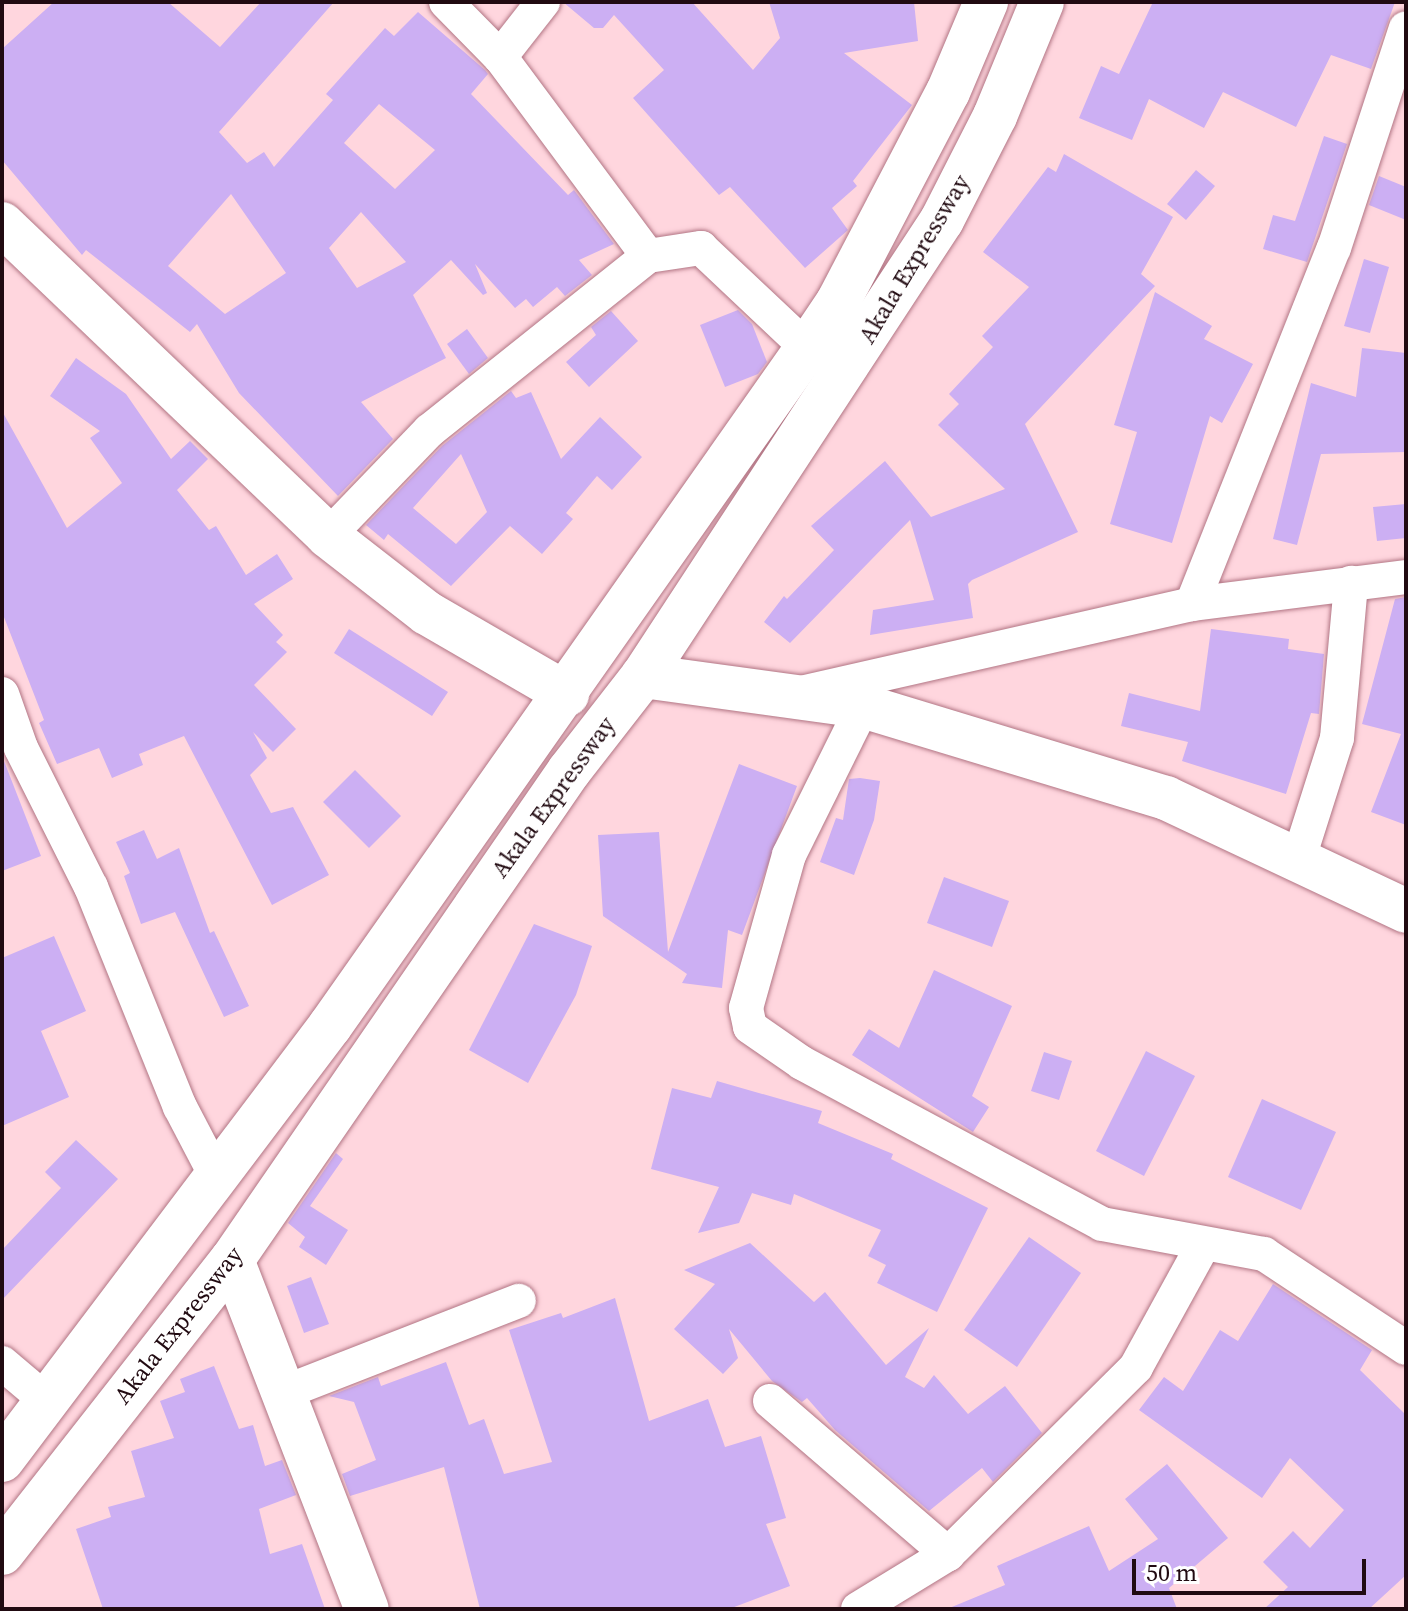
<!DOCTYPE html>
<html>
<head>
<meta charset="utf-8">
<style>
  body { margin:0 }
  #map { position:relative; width:1408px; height:1611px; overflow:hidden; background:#ffd6de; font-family:"Source Serif 4",serif }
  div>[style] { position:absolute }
  .building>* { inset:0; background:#ccaff3 }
  .roads { filter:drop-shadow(0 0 2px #b27584) drop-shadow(0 0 2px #b27584) }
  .street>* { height:34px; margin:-17px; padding:0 17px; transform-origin:17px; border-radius:17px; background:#fff }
  .secondary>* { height:44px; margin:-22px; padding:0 22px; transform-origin:22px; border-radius:22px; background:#fff }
  .primary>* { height:44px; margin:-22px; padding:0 22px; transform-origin:22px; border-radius:22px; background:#fff }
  span { translate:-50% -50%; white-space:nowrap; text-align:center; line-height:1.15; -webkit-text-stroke:6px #fff; paint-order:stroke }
  .street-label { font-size:24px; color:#210a11 }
  .frame { position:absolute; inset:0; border:4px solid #210a11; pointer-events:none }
  .scale { position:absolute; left:1132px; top:1559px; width:234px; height:36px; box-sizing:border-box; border:4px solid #210a11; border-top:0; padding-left:10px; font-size:24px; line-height:28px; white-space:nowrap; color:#210a11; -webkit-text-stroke:6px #fff; paint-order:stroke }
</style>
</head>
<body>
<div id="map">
  <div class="building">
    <div style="clip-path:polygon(evenodd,54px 2px,168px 2px,220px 47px,261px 2px,334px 2px,219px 132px,247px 163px,264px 152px,274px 167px,333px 100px,326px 94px,385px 28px,394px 36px,418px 12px,485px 70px,488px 74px,471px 94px,568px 195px,574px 190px,614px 244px,579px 260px,592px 275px,565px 296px,557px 287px,533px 307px,526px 299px,515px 308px,475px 264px,487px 293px,483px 295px,451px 260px,413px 295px,446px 358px,361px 402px,393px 439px,338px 496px,239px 393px,197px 324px,190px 332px,86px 250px,82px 255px,2px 160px,2px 49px,54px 2px,379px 104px,435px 150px,395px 189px,344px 143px,379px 104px,54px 2px,231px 194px,286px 273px,225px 314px,168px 266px,231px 194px,54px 2px,361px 212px,406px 262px,357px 288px,329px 248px,361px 212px)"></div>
    <div style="clip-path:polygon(563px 2px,692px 2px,753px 70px,780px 38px,769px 2px,914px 2px,918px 41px,844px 53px,912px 105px,853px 181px,857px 186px,832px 208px,848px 230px,805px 268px,730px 187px,719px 195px,633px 98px,664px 70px,614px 15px,603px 28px,594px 28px)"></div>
    <div style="clip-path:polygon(1153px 2px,1395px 2px,1371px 69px,1331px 55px,1296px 127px,1223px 92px,1204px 128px,1149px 99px,1132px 140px,1079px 118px,1101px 66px,1119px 74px)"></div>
    <div style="clip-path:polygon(1324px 136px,1347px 144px,1307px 262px,1263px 249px,1273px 215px,1295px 221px)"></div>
    <div style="clip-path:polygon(1064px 154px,1173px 217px,1141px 274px,1155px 286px,1025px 424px,1078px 532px,972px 580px,968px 584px,973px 618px,870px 635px,873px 610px,934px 600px,910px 520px,790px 643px,764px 622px,784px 596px,787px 599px,834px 550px,811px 526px,885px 461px,931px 517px,1005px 489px,938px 425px,959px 404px,949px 394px,993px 347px,982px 336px,1029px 287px,983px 252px,1048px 167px,1056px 172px)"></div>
    <div style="clip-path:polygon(1196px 170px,1215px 186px,1186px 220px,1167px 204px)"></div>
    <div style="clip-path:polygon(1379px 176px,1406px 187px,1406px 220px,1369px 205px)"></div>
    <div style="clip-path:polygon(1364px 259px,1389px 267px,1370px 333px,1344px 326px)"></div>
    <div style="clip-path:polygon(1155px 292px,1212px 326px,1204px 339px,1253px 364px,1222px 423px,1210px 416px,1172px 543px,1110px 524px,1137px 432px,1114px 425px)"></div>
    <div style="clip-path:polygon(738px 310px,752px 324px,767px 362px,758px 374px,725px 387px,700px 325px)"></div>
    <div style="clip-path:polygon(611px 311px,638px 341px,589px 387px,566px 362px,596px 335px,591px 327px)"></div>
    <div style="clip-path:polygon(467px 329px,488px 358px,469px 374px,447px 344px)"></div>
    <div style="clip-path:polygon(1362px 348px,1406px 353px,1406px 452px,1321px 454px,1297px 545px,1273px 539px,1311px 383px,1356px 397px)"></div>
    <div style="clip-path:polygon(76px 358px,126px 394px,171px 459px,190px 441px,208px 459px,177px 490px,209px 530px,216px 526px,246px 575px,277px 554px,293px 579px,254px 604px,283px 635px,276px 642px,287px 652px,254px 685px,296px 729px,273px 752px,253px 732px,267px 758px,250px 775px,271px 813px,293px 807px,329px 875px,272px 905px,184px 736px,139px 754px,143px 765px,112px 778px,99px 748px,57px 764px,39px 723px,44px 720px,2px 612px,2px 411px,67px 528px,122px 483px,90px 438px,100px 431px,50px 396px)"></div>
    <div style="clip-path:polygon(evenodd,511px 391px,516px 398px,531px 392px,561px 459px,600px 417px,642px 457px,612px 490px,597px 476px,566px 513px,573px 519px,542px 554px,510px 526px,451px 586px,388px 534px,384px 540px,366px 525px,442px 446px,511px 391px,461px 454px,487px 512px,456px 544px,413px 508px,461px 454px)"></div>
    <div style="clip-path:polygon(1406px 504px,1406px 538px,1377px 541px,1373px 507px)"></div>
    <div style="clip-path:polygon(1406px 597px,1406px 825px,1371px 812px,1401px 734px,1362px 724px,1395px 599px)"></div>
    <div style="clip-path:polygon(349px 629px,448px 692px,432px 716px,334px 653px)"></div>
    <div style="clip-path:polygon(1211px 629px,1289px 639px,1288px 649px,1324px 654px,1319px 714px,1311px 713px,1286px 794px,1182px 761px,1188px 742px,1121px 726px,1129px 693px,1200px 711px)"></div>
    <div style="clip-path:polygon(4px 761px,41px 856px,2px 871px,2px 762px)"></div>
    <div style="clip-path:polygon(739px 764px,797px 786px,742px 935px,728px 930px,722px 988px,682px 983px,687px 974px,603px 916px,598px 835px,659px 832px,668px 952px)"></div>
    <div style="clip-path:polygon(355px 770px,401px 816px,369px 848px,323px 802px)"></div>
    <div style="clip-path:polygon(860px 778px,880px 781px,874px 820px,854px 875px,820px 862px,836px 818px,843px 820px,849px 779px)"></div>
    <div style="clip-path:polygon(144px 830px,157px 859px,179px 848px,210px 933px,214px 931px,249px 1006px,224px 1017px,175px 912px,141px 924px,124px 876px,130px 873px,116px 842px)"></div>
    <div style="clip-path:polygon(944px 877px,1009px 901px,992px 947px,927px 923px)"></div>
    <div style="clip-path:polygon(534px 924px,592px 946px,576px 995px,528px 1083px,469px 1050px)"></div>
    <div style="clip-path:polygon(54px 936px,86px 1011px,41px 1031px,69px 1097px,2px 1126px,2px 958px)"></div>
    <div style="clip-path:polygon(934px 970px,1012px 1006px,972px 1096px,989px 1107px,973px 1132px,852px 1055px,869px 1029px,899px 1048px)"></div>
    <div style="clip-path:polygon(1146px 1051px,1195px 1076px,1144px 1176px,1096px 1151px)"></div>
    <div style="clip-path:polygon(1044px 1052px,1072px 1061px,1059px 1100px,1031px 1091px)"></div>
    <div style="clip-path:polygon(717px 1081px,822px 1111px,818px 1123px,893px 1154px,891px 1159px,988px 1208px,937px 1312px,877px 1283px,886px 1265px,868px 1256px,881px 1230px,794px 1194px,791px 1205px,752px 1193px,739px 1223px,698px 1233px,719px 1187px,651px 1169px,672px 1088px,711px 1098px)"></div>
    <div style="clip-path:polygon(1262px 1099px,1336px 1132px,1301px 1210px,1228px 1177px)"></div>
    <div style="clip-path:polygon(76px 1140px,118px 1179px,2px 1300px,2px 1250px,61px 1188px,45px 1172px)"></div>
    <div style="clip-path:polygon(336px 1153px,343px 1159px,310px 1206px,348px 1230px,326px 1265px,299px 1247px,305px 1237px,288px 1223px)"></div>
    <div style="clip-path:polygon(1029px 1237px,1081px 1273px,1017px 1367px,964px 1330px)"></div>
    <div style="clip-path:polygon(750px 1243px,814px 1302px,825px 1292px,886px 1365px,929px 1328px,905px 1377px,924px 1388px,934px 1375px,968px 1414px,1005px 1386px,1042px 1433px,993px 1482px,982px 1468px,929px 1511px,835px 1430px,807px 1398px,802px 1402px,772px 1381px,729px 1329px,738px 1358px,723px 1374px,674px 1329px,715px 1284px,684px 1270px)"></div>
    <div style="clip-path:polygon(311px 1277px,329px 1324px,304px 1333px,287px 1286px)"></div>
    <div style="clip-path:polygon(1273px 1284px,1372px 1350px,1360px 1370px,1406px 1415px,1406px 1575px,1369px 1609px,1264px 1609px,1288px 1587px,1263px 1562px,1293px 1531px,1310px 1548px,1344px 1510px,1290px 1458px,1262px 1498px,1139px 1410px,1164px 1377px,1183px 1391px,1220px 1330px,1238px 1341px)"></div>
    <div style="clip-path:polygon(615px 1298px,649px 1421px,708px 1399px,725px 1447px,761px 1436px,786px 1518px,766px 1524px,790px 1586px,729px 1609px,480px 1609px,444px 1467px,350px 1496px,342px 1474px,376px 1460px,354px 1402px,329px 1396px,378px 1377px,381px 1386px,446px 1362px,469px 1425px,484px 1419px,504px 1474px,552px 1462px,509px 1330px,561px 1313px,563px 1318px)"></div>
    <div style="clip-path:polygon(214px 1366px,239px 1429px,253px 1425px,265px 1466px,282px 1460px,296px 1495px,259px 1509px,270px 1554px,302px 1544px,325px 1609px,103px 1609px,76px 1529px,111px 1517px,108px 1507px,145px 1497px,131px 1451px,174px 1438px,160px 1401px,185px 1392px,180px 1379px)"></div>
    <div style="clip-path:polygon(1167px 1464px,1228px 1538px,1169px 1588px,1177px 1609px,947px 1609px,1005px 1585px,997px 1566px,1089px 1526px,1109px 1571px,1158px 1539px,1125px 1499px)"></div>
  </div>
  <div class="roads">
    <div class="street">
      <div style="left:500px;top:57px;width:70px;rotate:-52deg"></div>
      <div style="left:648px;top:256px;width:54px;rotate:-8.6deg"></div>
      <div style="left:701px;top:248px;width:146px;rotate:43.3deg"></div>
      <div style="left:328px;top:536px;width:146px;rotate:-46.1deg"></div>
      <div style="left:429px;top:431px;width:280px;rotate:-38.6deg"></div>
      <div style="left:648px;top:256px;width:248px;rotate:-126.6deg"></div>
      <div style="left:500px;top:57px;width:77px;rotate:-134.5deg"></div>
      <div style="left:1192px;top:604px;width:383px;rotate:-68.3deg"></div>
      <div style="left:1334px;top:248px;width:231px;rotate:-71.9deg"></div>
      <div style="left:805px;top:692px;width:397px;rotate:-12.8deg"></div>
      <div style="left:1192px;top:604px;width:216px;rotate:-7.2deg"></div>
      <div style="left:2px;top:694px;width:57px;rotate:70.6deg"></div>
      <div style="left:21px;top:748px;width:156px;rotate:63.3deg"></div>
      <div style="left:91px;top:887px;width:237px;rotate:68deg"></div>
      <div style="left:180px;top:1107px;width:76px;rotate:62.4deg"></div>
      <div style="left:863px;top:706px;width:166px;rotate:116.4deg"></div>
      <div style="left:789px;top:855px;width:159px;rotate:105.7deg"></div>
      <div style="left:746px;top:1008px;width:19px;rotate:78deg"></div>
      <div style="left:750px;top:1027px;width:63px;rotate:34.7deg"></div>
      <div style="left:802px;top:1063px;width:340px;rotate:28.2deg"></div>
      <div style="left:1102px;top:1224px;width:165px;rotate:10.5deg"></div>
      <div style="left:1264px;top:1254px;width:170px;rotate:33.5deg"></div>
      <div style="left:1298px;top:861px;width:129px;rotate:-72.4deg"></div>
      <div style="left:1337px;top:738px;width:156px;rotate:-84.8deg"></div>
      <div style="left:2px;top:1363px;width:60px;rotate:40.3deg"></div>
      <div style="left:285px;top:1392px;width:251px;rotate:-21.3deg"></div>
      <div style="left:770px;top:1401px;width:235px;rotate:40.7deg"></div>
      <div style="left:948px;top:1554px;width:265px;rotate:-44.8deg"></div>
      <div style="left:1136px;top:1367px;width:139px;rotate:-61.2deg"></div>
      <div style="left:858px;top:1609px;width:105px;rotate:-31.4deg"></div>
    </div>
    <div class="secondary">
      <div style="left:2px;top:224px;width:451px;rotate:43.7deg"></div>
      <div style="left:328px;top:536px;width:125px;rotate:37.9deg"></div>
      <div style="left:427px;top:613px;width:162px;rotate:30.1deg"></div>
      <div style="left:643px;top:676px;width:222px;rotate:7.8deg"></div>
      <div style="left:863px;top:706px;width:317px;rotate:16.9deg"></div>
      <div style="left:1166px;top:798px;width:265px;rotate:25.2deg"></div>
      <div style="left:232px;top:1260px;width:374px;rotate:68.9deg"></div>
    </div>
    <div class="primary">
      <div style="left:2px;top:1460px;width:544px;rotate:-52.92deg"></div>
      <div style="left:330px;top:1026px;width:829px;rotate:-54.87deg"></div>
      <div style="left:807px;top:348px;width:55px;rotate:-56deg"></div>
      <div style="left:838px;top:302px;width:237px;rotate:-62.4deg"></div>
      <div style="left:948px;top:92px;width:98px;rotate:-67.1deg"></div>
      <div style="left:2px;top:1553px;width:372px;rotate:-51.9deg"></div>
      <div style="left:232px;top:1260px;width:594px;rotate:-55.43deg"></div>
      <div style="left:569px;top:771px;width:120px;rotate:-52.1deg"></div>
      <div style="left:643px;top:676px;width:545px;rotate:-56.75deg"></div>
      <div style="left:942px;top:220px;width:117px;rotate:-63deg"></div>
      <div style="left:995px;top:116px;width:123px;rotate:-67.6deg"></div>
    </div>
  </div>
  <div class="street-label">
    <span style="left:914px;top:259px;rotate:-59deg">Akala Expressway</span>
    <span style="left:553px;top:797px;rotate:-54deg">Akala Expressway</span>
    <span style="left:178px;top:1325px;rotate:-52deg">Akala Expressway</span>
  </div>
  <div class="frame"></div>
  <div class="scale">50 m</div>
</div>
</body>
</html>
